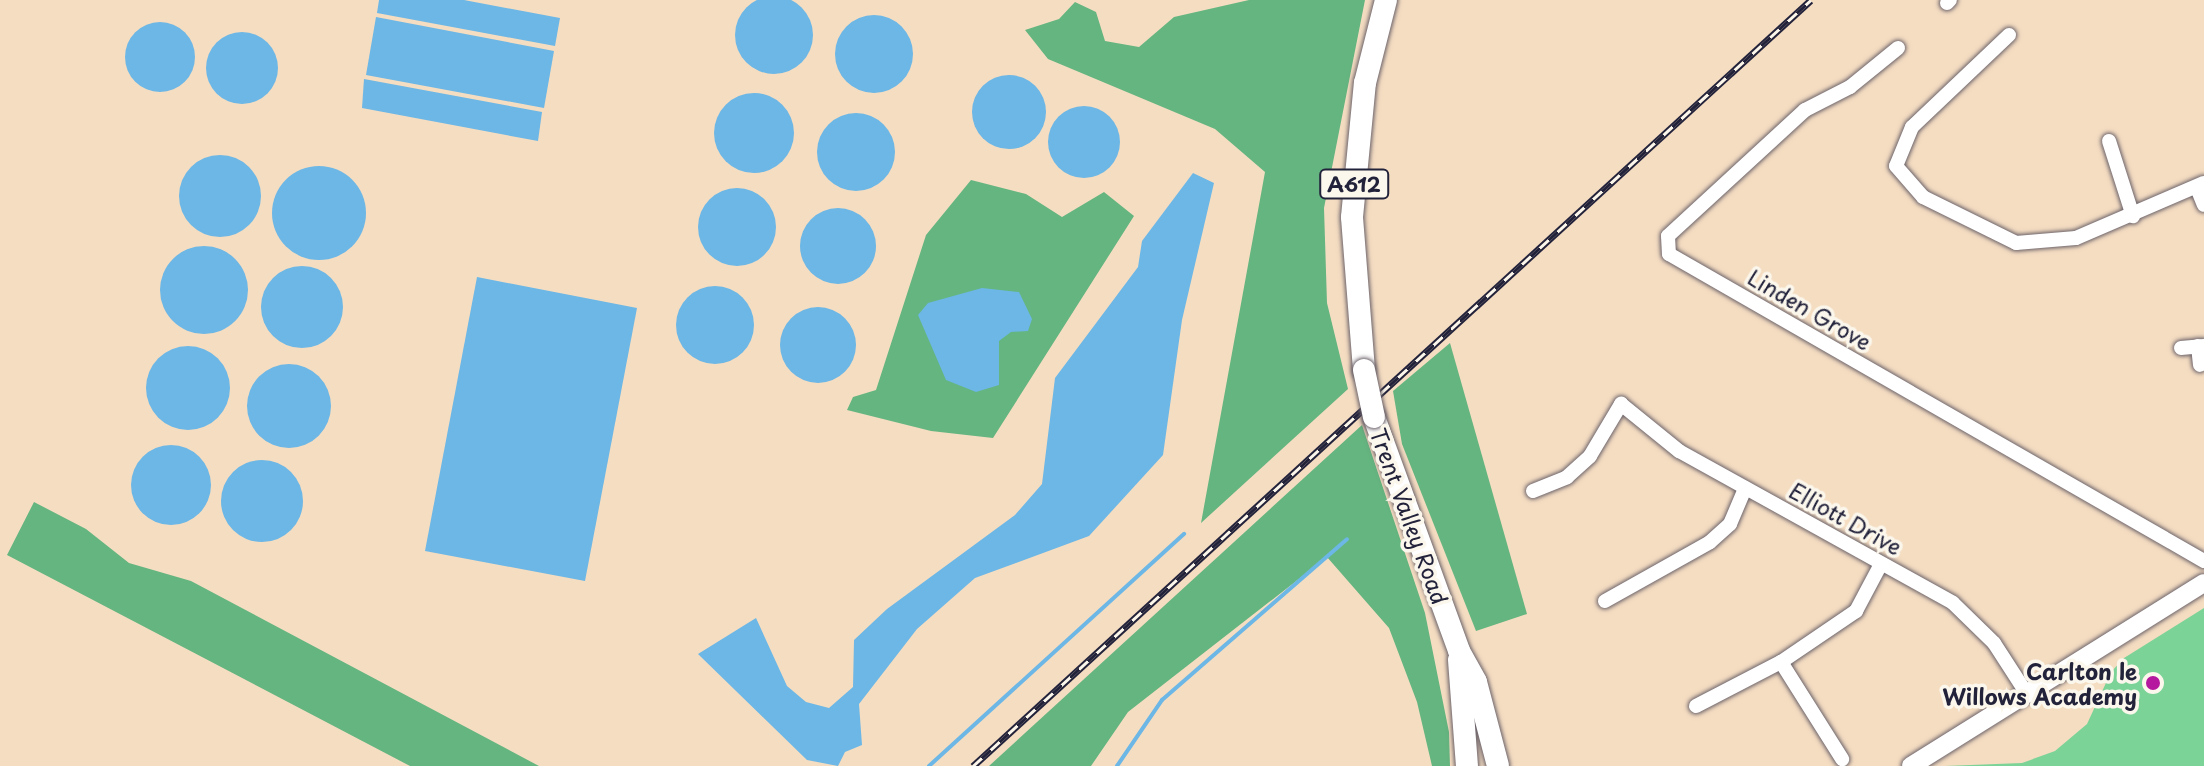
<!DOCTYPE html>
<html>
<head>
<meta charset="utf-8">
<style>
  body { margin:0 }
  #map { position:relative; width:2204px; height:766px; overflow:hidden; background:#f5ddc2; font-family:"Playpen Sans",sans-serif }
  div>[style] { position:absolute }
  .green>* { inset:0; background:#7cd397 }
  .forest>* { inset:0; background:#65b580 }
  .water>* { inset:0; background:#6cb7e5 }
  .round { border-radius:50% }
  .stream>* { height:4px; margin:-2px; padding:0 2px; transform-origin:2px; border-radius:2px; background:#6cb7e5 }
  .roads { filter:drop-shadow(0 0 2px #6c636a) drop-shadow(0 0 2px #6c636a) }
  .minor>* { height:14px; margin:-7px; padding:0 7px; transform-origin:7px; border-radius:7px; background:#fff }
  .tertiary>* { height:18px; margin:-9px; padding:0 9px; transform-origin:9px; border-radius:9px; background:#fff }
  .primary>* { height:22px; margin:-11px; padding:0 11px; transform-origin:11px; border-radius:11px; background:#fff }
  .rail>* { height:7px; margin-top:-3.5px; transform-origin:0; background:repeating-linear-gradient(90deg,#fbf7ec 0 12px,#22223b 0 24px); box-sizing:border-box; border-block:2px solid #22223b }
  .bridges { filter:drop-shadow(0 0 2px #6c636a) drop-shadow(0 0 2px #6c636a) }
  .primary-bridge>* { height:22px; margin:-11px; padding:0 11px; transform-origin:11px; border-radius:11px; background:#fff }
  .dots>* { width:22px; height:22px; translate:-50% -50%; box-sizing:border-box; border:4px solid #fbf7ec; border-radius:50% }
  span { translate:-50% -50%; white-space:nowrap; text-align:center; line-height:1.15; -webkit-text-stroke:7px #fbf7ec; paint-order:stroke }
  .shield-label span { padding:2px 6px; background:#fbf7ec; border:2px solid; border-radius:6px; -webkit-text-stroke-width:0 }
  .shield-label { font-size:20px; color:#22223b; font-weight:700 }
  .street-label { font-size:22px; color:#22223b }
  .poi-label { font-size:22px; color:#22223b; font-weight:700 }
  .right { translate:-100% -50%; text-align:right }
</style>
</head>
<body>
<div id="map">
  <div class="green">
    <div style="clip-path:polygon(2204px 608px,2204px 766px,1945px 766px,2022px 763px,2055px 751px,2087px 724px,2111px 672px,2124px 658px)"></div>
  </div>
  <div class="forest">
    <div style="clip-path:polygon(1249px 0,1365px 0,1324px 208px,1327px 303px,1348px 389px,1201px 523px,1265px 172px,1215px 129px,1048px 59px,1025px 30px,1059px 19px,1075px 2px,1096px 12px,1105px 41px,1139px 47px,1174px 17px)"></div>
    <div style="clip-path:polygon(971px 180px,1026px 194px,1062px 217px,1104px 192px,1134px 216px,993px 438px,931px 431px,847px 410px,853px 397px,876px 390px,926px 235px)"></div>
    <div style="clip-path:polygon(1450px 343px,1527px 614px,1476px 631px,1402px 444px,1393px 391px)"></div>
    <div style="clip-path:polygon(1362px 425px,1425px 613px,1449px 732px,1450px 766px,1432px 766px,1417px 702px,1389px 628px,1327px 557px,1128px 712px,1091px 766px,989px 766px)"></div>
    <div style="clip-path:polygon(34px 502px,86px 529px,129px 563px,191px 581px,539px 766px,410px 766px,7px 555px)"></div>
  </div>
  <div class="water">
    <div class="round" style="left:735px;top:-4px;width:78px;height:78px"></div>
    <div style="clip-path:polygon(379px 0,464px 0,560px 18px,555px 46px,377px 13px)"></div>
    <div class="round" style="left:835px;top:15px;width:78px;height:78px"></div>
    <div style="clip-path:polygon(376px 17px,554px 51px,544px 108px,366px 75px)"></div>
    <div class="round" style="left:125px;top:22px;width:70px;height:70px"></div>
    <div class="round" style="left:206px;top:32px;width:72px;height:72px"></div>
    <div class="round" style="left:972px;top:75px;width:74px;height:74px"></div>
    <div style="clip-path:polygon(364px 79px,542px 112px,538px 141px,362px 108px)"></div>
    <div class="round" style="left:714px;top:93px;width:80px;height:80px"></div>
    <div class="round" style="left:1048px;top:106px;width:72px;height:72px"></div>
    <div class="round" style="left:817px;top:113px;width:78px;height:78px"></div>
    <div class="round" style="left:179px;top:155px;width:82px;height:82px"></div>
    <div class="round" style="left:272px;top:166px;width:94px;height:94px"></div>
    <div style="clip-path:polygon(1193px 173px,1214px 183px,1182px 320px,1163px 455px,1089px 536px,975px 578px,917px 629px,859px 704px,862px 745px,845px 752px,838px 766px,807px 760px,698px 654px,756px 618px,787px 686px,806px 702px,829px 708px,853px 687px,854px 640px,887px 609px,1015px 515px,1042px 484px,1055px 378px,1138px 267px,1142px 241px)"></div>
    <div class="round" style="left:698px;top:188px;width:78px;height:78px"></div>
    <div class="round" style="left:800px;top:208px;width:76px;height:76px"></div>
    <div class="round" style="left:160px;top:246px;width:88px;height:88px"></div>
    <div class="round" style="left:261px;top:266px;width:82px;height:82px"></div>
    <div style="clip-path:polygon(477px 277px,637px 308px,585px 581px,425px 551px)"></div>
    <div class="round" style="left:676px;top:286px;width:78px;height:78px"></div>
    <div style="clip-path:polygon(982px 288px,1019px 292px,1032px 319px,1028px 331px,1011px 332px,999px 341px,999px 385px,976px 392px,946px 380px,918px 315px,928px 303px)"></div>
    <div class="round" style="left:780px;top:307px;width:76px;height:76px"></div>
    <div class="round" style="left:146px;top:346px;width:84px;height:84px"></div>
    <div class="round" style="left:247px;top:364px;width:84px;height:84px"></div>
    <div class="round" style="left:131px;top:445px;width:80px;height:80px"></div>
    <div class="round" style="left:221px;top:460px;width:82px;height:82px"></div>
  </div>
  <div class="stream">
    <div style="left:929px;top:766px;width:345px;rotate:-42.3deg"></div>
    <div style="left:1117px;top:766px;width:80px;rotate:-55.7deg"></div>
    <div style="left:1162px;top:700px;width:245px;rotate:-41deg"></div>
  </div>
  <div class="roads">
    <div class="minor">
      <div style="left:1947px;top:3px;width:4px;rotate:-45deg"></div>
      <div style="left:2009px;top:35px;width:134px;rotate:136.5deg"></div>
      <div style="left:1912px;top:127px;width:42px;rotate:112.3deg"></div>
      <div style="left:1896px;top:166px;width:41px;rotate:48.9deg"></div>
      <div style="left:1923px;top:197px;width:104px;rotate:26.3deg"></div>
      <div style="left:2016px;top:243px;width:60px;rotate:-4.8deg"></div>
      <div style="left:2076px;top:238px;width:139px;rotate:-23.3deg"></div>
      <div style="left:1898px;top:48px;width:62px;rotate:140.9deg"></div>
      <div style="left:1850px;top:87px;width:51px;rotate:152.9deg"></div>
      <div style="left:1805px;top:110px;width:186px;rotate:137.4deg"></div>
      <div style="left:1668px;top:236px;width:18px;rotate:87deg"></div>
      <div style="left:1669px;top:254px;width:617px;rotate:29.85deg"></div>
      <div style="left:2109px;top:141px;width:79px;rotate:72.3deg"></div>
      <div style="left:2197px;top:188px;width:18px;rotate:68deg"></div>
      <div style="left:2198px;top:346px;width:19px;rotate:84deg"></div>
      <div style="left:2181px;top:348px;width:23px;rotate:-5deg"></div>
      <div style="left:1533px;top:491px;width:37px;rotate:-22deg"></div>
      <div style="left:1567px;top:477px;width:31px;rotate:-42deg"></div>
      <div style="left:1590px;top:456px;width:61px;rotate:-59.2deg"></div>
      <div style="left:1621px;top:404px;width:75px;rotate:39deg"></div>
      <div style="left:1679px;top:451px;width:313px;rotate:29deg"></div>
      <div style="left:1953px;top:603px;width:57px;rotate:44.3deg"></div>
      <div style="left:1994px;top:643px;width:61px;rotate:57.1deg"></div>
      <div style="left:1605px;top:601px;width:120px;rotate:-29.3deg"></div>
      <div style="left:1710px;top:542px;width:27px;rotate:-42deg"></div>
      <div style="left:1730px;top:524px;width:39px;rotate:-67deg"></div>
      <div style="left:1781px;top:662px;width:115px;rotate:57.8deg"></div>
      <div style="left:1696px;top:706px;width:96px;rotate:-27.4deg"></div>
      <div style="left:1781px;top:662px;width:91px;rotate:-34.2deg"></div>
      <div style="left:1856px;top:611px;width:53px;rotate:-62deg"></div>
    </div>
    <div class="tertiary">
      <div style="left:1911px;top:766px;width:345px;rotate:-32deg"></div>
    </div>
    <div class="primary">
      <div style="left:1364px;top:370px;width:153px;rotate:-94.5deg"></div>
      <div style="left:1352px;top:217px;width:135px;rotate:-84.5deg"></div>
      <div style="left:1365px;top:83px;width:86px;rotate:-75.8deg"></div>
      <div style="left:1374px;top:417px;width:249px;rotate:70deg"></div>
      <div style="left:1459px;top:651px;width:35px;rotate:61deg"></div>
      <div style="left:1476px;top:682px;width:87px;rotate:75.3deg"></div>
      <div style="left:1459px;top:660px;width:106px;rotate:85.7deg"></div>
    </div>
  </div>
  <div class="rail">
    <div style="left:973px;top:766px;width:1135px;rotate:-42.43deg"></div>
  </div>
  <div class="bridges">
    <div class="primary-bridge">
      <div style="left:1364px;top:370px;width:48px;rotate:78deg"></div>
    </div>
  </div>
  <div class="dots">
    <div style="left:2153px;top:683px;background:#b5179e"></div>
  </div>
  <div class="shield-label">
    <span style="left:1354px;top:184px">A612</span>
  </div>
  <div class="street-label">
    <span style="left:1810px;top:309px;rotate:30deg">Linden Grove</span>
    <span style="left:1410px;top:516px;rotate:70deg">Trent Valley Road</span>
    <span style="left:1846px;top:518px;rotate:29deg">Elliott Drive</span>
  </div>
  <div class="poi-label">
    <span class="right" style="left:2137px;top:683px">Carlton le<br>Willows Academy</span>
  </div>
</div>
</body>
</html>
